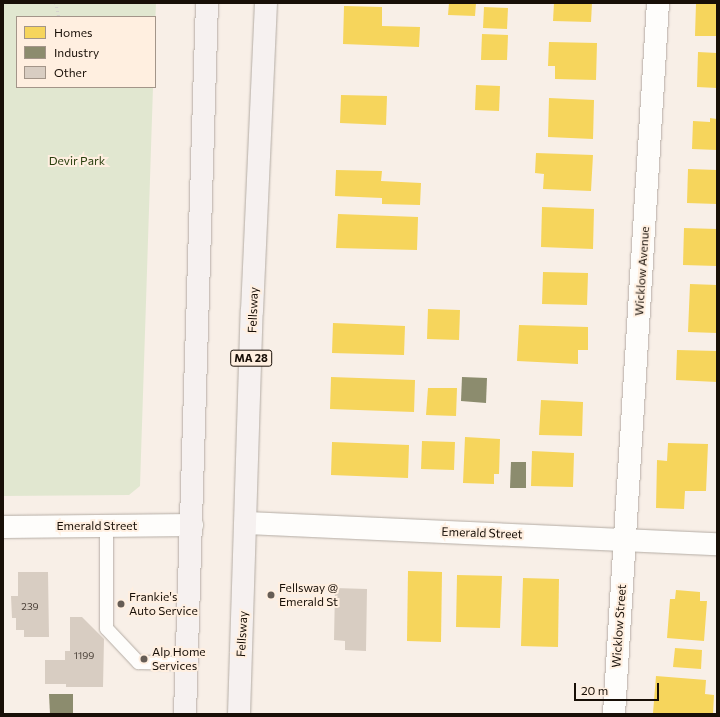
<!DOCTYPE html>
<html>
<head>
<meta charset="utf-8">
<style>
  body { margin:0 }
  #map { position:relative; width:720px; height:717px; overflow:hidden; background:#f8efe7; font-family:Commissioner,sans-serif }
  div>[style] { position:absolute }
  .green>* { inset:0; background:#e1e7d0 }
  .homes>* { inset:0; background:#f6d55c }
  .industry>* { inset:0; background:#8c8c6e }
  .building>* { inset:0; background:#d8cdc2 }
  .path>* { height:2.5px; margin-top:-1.25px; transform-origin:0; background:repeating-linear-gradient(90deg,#d5d2cf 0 1px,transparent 0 4px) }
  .roads { filter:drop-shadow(0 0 1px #b4aca4) drop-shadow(0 0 1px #b4aca4) }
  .service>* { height:13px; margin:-6.5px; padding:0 6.5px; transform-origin:6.5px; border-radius:6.5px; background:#fefdfb }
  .minor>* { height:22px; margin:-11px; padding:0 11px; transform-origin:11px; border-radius:11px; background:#fefdfb }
  .tertiary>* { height:22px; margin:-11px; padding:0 11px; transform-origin:11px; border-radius:11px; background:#fefdfb }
  .primary>* { height:22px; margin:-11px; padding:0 11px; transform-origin:11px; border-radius:11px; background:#f6f1f0 }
  .dots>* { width:11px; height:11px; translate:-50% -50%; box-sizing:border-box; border:2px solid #ffefe0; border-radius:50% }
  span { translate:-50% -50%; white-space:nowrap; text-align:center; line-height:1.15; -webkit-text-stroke:4px #ffefe0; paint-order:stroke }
  .number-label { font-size:10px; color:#483e36 }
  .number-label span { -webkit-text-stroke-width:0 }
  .shield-label span { padding:1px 3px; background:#ffefe0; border:1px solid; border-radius:3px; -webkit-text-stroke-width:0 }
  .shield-label { font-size:11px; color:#180f07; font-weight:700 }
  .park-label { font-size:12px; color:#2a3f0e }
  .street-label { font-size:12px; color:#180f07 }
  .poi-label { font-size:12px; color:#180f07 }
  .left { translate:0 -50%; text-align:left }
  .frame { position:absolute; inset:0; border:4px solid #180f07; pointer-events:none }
  .legend { position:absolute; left:16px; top:16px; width:140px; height:72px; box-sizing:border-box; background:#ffefe0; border:1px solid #a39589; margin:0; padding:5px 7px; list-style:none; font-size:12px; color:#180f07 }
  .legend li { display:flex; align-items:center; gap:8px; height:20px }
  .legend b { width:20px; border:1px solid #a39589 }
  .scale { position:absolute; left:574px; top:683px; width:85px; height:18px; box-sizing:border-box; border:2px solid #180f07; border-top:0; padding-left:5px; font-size:12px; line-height:14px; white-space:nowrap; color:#180f07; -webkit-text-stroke:3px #ffefe0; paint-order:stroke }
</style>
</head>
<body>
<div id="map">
  <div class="green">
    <div style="clip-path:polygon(3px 3px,156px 3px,155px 28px,155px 17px,17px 17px,17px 87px,153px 87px,140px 486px,129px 495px,3px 496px)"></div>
  </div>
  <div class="homes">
    <div style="clip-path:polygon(449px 3px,476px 3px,475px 16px,448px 15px)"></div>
    <div style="clip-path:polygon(554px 3px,592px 3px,591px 22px,553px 21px)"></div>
    <div style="clip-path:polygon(696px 3px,717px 3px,717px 36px,695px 36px)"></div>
    <div style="clip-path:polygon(344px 6px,382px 7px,382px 26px,420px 27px,419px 47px,343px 44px)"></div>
    <div style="clip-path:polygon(484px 7px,508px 8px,507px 29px,483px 28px)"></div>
    <div style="clip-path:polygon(482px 34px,508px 35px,507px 60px,481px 60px)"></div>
    <div style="clip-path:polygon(549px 42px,597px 43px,596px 80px,555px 79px,555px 66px,548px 66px)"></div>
    <div style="clip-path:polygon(698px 52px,717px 53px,717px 88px,697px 87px)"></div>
    <div style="clip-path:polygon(476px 85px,500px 86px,499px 111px,475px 110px)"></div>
    <div style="clip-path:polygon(341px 95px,387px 96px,386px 125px,340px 123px)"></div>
    <div style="clip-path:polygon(549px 98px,594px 100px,593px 139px,548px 137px)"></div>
    <div style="clip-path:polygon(710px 118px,717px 119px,717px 150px,692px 149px,693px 121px,710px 122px)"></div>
    <div style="clip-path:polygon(536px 153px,593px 155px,591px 191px,543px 189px,544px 174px,535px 173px)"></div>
    <div style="clip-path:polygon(688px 169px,717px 170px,717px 204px,687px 203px)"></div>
    <div style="clip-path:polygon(336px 170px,382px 171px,381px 181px,421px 183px,420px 205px,382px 204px,382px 198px,335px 196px)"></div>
    <div style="clip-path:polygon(542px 207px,594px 209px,593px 249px,541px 247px)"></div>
    <div style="clip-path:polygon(338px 214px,418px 217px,417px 250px,336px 248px)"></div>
    <div style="clip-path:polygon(684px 228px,717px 229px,717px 266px,683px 265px)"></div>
    <div style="clip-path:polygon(543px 272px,588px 273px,587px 305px,542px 304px)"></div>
    <div style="clip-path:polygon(690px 284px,717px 285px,717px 333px,688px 332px)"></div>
    <div style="clip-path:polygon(428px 309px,460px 310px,459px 340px,427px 339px)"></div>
    <div style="clip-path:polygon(333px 323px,405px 326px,404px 355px,332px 353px)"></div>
    <div style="clip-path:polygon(519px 325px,588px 327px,588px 350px,578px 350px,578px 364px,517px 361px)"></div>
    <div style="clip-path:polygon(677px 350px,717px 351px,717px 382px,676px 380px)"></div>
    <div style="clip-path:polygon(331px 377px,415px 380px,414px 412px,330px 409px)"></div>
    <div style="clip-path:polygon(428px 388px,457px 388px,456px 416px,426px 415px)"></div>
    <div style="clip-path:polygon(541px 400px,583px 402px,582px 436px,539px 435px)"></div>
    <div style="clip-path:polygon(465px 437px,500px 439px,499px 474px,494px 474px,494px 484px,463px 483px)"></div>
    <div style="clip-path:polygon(422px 441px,455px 442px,454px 470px,421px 469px)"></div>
    <div style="clip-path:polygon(332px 442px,409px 445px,408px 478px,331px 475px)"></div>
    <div style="clip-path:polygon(668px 443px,708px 444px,706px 491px,685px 491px,684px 509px,656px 508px,657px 460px,667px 461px)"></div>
    <div style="clip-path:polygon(532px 451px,574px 453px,573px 487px,531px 486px)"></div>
    <div style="clip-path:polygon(408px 571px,442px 572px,441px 642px,407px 641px)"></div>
    <div style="clip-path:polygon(457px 575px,502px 576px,500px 628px,456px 627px)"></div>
    <div style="clip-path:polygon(523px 578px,559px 579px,558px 647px,521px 646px)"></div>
    <div style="clip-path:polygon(676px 590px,700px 592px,700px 601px,707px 601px,704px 641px,667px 638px,670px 599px,675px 599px)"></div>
    <div style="clip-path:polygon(675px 648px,702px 650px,701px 669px,673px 667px)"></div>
    <div style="clip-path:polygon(656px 676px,706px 680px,705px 694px,714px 695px,713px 714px,653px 713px)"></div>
  </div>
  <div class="industry">
    <div style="clip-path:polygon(462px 377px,487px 378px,486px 403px,461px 401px)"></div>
    <div style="clip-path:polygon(511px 462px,526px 462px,526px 488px,510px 488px)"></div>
    <div style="clip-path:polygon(49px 694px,73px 694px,73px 714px,50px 714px)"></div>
  </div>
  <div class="building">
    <div style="clip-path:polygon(18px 572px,48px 572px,49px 637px,24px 637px,24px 630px,16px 630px,16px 618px,12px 618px,11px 596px,18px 596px)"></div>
    <div style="clip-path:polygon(335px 588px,367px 589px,366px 651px,345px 650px,345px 641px,334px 640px)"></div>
    <div style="clip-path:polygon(70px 617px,82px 617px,104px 639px,103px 687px,66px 687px,66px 684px,45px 684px,45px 660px,65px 660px,65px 651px,70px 651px)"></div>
  </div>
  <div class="path">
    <div style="left:56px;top:3px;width:14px;rotate:78deg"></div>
  </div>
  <div class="roads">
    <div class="service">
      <div style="left:106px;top:526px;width:102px;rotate:90deg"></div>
      <div style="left:106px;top:628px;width:47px;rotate:46.7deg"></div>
      <div style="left:138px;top:662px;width:49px;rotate:1.2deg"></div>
    </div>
    <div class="minor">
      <div style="left:247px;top:523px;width:470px;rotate:2.6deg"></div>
      <div style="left:614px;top:714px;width:712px;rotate:-86.46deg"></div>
    </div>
    <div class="tertiary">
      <div style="left:3px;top:527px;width:189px;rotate:-0.6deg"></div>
    </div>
    <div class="primary">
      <div style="left:185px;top:714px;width:711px;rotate:-88.23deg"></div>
      <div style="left:239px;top:714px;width:403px;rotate:-88.2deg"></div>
      <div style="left:252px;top:311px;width:308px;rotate:-87.4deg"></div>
    </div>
  </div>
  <div class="dots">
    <div style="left:271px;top:595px;background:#665d55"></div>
    <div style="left:121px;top:604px;background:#665d55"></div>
    <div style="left:144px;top:659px;background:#665d55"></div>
  </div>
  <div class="number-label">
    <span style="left:30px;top:607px">239</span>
    <span style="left:84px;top:656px">1199</span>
  </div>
  <div class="shield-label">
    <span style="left:251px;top:358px">MA 28</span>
  </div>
  <div class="park-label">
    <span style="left:77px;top:161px">Devir Park</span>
  </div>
  <div class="street-label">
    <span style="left:642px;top:271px;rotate:-86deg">Wicklow Avenue</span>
    <span style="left:253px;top:310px;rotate:-88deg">Fellsway</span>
    <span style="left:97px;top:526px">Emerald Street</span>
    <span style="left:482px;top:533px;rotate:2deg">Emerald Street</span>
    <span style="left:619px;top:626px;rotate:-86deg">Wicklow Street</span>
    <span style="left:242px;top:634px;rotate:-87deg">Fellsway</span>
  </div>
  <div class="poi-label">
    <span class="left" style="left:279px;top:595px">Fellsway @<br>Emerald St</span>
    <span class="left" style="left:129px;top:604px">Frankie's<br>Auto Service</span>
    <span class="left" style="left:152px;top:659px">Alp Home<br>Services</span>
  </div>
  <div class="frame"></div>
  <ul class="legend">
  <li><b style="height:11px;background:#f6d55c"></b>Homes</li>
  <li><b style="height:11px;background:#8c8c6e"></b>Industry</li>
  <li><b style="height:11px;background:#d8cdc2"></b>Other</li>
  </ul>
  <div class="scale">20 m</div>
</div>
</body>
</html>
